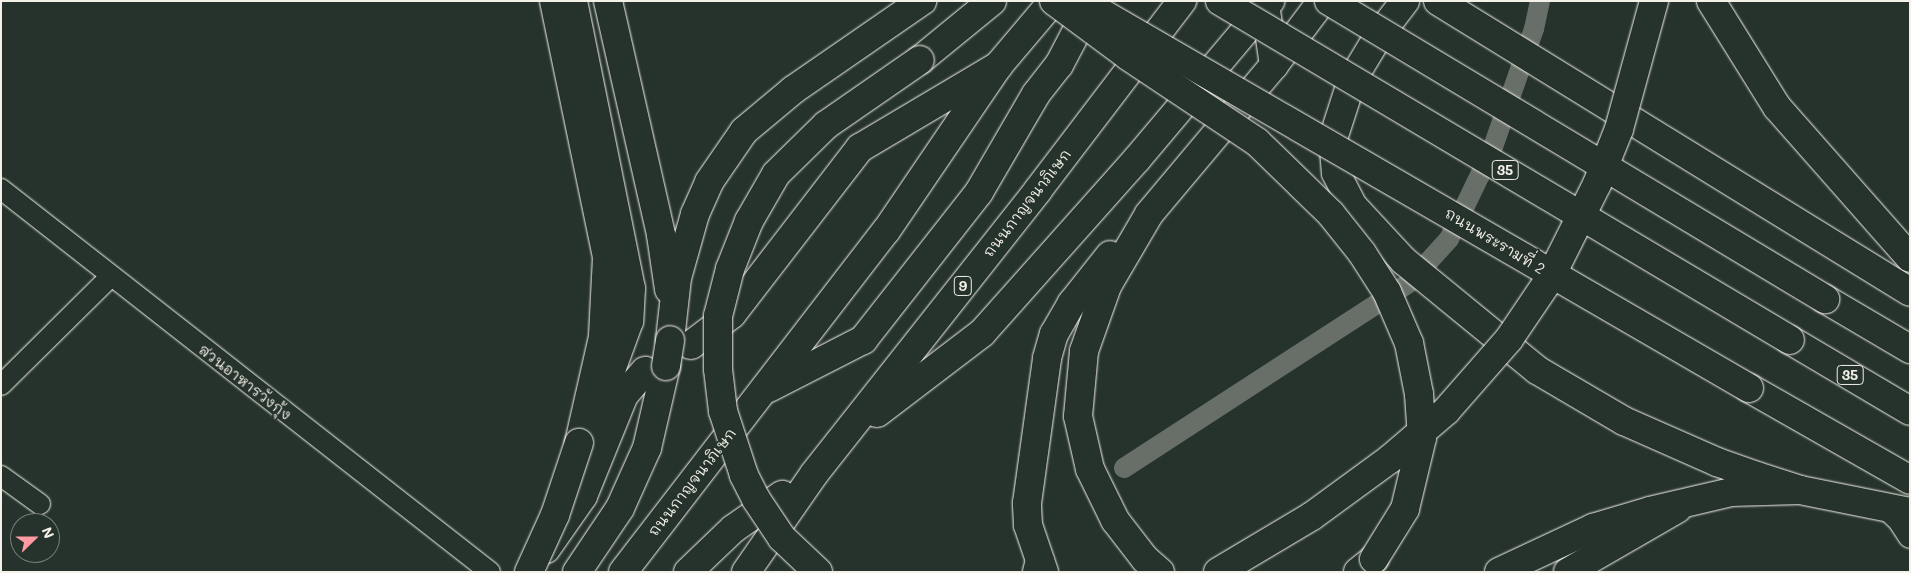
<!DOCTYPE html>
<html>
<head>
<meta charset="utf-8">
<style>
  body { margin:0 }
  #map { position:relative; width:1911px; height:573px; overflow:hidden; background:#26332d; font-family:Mali,"Playpen Sans Thai",sans-serif }
  div>[style] { position:absolute }
  .canal>* { height:20px; margin:-10px; padding:0 10px; transform-origin:10px; border-radius:10px; background:#676f68 }
  .roads { filter:drop-shadow(0 0 1px #f4f1e8) drop-shadow(0 0 1px #f4f1e8) }
  .minor>* { height:20px; margin:-10px; padding:0 10px; transform-origin:10px; border-radius:10px; background:#26332d }
  .tertiary>* { height:25px; margin:-12.5px; padding:0 12.5px; transform-origin:12.5px; border-radius:12.5px; background:#26332d }
  .secondary>* { height:28px; margin:-14px; padding:0 14px; transform-origin:14px; border-radius:14px; background:#26332d }
  .trunk>* { height:28px; margin:-14px; padding:0 14px; transform-origin:14px; border-radius:14px; background:#26332d }
  .motorway>* { height:28px; margin:-14px; padding:0 14px; transform-origin:14px; border-radius:14px; background:#26332d }
  .bridges { filter:drop-shadow(0 0 1px #f4f1e8) drop-shadow(0 0 1px #f4f1e8) }
  .secondary-bridge>* { height:28px; margin:-14px; padding:0 14px; transform-origin:14px; border-radius:14px; background:#26332d }
  .trunk-bridge>* { height:28px; margin:-14px; padding:0 14px; transform-origin:14px; border-radius:14px; background:#26332d }
  .motorway-bridge>* { height:28px; margin:-14px; padding:0 14px; transform-origin:14px; border-radius:14px; background:#26332d }
  span { translate:-50% -50%; white-space:nowrap; text-align:center; line-height:1.15; -webkit-text-stroke:4px #26332d; paint-order:stroke }
  .shield-label span { padding:1px 4px; background:#26332d; border:1px solid; border-radius:4px; -webkit-text-stroke-width:0 }
  .shield-label { font-size:14px; color:#f4f1e8; font-weight:700 }
  .street-label { font-size:15px; color:#f4f1e8 }
  .frame { position:absolute; inset:0; border:2px solid #f4f1e8; pointer-events:none }
  .north { position:absolute; left:10px; top:513px; width:50px; height:50px; box-sizing:border-box; background:#26332d; border:1px solid #787f78; border-radius:50%; rotate:68deg; font-size:14px; font-weight:700; line-height:20px; text-align:center; color:#f4f1e8 }
  .north::after { content:''; display:block; margin:auto; width:18px; height:22px; background:#ff9aa2; clip-path:polygon(50% 0,100% 100%,50% 72%,0 100%) }
</style>
</head>
<body>
<div id="map">
  <div class="canal">
    <div style="left:1124px;top:468px;width:341px;rotate:-33deg"></div>
    <div style="left:1410px;top:282px;width:58px;rotate:-47.8deg"></div>
    <div style="left:1449px;top:239px;width:99px;rotate:-64.2deg"></div>
    <div style="left:1492px;top:150px;width:128px;rotate:-70.9deg"></div>
    <div style="left:1534px;top:29px;width:29px;rotate:-78deg"></div>
  </div>
  <div class="roads">
    <div class="minor">
      <div style="left:1px;top:189px;width:621px;rotate:38.07deg"></div>
      <div style="left:1px;top:385px;width:153px;rotate:-44.7deg"></div>
      <div style="left:1px;top:476px;width:48px;rotate:35.7deg"></div>
    </div>
    <div class="tertiary">
      <div style="left:1886px;top:506px;width:18px;rotate:43deg"></div>
      <div style="left:1899px;top:518px;width:20px;rotate:57deg"></div>
    </div>
    <div class="secondary">
      <div style="left:573px;top:1px;width:293px;rotate:78.6deg"></div>
      <div style="left:631px;top:288px;width:33px;rotate:93deg"></div>
      <div style="left:629px;top:321px;width:105px;rotate:110deg"></div>
      <div style="left:1405px;top:1px;width:43px;rotate:127.4deg"></div>
      <div style="left:1379px;top:35px;width:52px;rotate:121deg"></div>
      <div style="left:1352px;top:80px;width:62px;rotate:107.9deg"></div>
      <div style="left:1333px;top:139px;width:34px;rotate:85deg"></div>
      <div style="left:1336px;top:173px;width:36px;rotate:63deg"></div>
      <div style="left:1352px;top:205px;width:76px;rotate:47.1deg"></div>
      <div style="left:1404px;top:261px;width:172px;rotate:39.3deg"></div>
      <div style="left:1537px;top:370px;width:101px;rotate:30.4deg"></div>
      <div style="left:1624px;top:421px;width:102px;rotate:23.8deg"></div>
      <div style="left:1717px;top:462px;width:42px;rotate:19.3deg"></div>
      <div style="left:1757px;top:476px;width:45px;rotate:18deg"></div>
      <div style="left:1800px;top:490px;width:112px;rotate:11.3deg"></div>
      <div style="left:1438px;top:1px;width:554px;rotate:31.65deg"></div>
      <div style="left:1711px;top:1px;width:125px;rotate:58.1deg"></div>
      <div style="left:1777px;top:107px;width:201px;rotate:48.6deg"></div>
      <div style="left:1749px;top:388px;width:185px;rotate:29.7deg"></div>
      <div style="left:1568px;top:572px;width:126px;rotate:-30deg"></div>
    </div>
    <div class="trunk">
      <div style="left:920px;top:60px;width:93px;rotate:-39.3deg"></div>
      <div style="left:1036px;top:94px;width:37px;rotate:-52deg"></div>
      <div style="left:1059px;top:65px;width:71px;rotate:-62.4deg"></div>
      <div style="left:1825px;top:299px;width:99px;rotate:30.5deg"></div>
      <div style="left:1790px;top:340px;width:139px;rotate:30.6deg"></div>
      <div style="left:691px;top:345px;width:51px;rotate:-37.1deg"></div>
      <div style="left:732px;top:314px;width:210px;rotate:-52.4deg"></div>
      <div style="left:860px;top:148px;width:161px;rotate:-30.7deg"></div>
      <div style="left:998px;top:66px;width:85px;rotate:-49.8deg"></div>
      <div style="left:546px;top:549px;width:65px;rotate:-55.1deg"></div>
      <div style="left:583px;top:496px;width:109px;rotate:-67.9deg"></div>
      <div style="left:624px;top:395px;width:32px;rotate:-49deg"></div>
      <div style="left:1044px;top:572px;width:50px;rotate:-108.8deg"></div>
      <div style="left:1028px;top:525px;width:22px;rotate:-93deg"></div>
      <div style="left:1027px;top:503px;width:146px;rotate:-82.1deg"></div>
      <div style="left:1047px;top:358px;width:25px;rotate:-74deg"></div>
      <div style="left:1054px;top:334px;width:36px;rotate:-60deg"></div>
      <div style="left:1072px;top:303px;width:61px;rotate:-51.6deg"></div>
      <div style="left:1160px;top:572px;width:20px;rotate:-139deg"></div>
      <div style="left:1145px;top:559px;width:49px;rotate:-127.6deg"></div>
      <div style="left:1115px;top:520px;width:57px;rotate:-116.1deg"></div>
      <div style="left:1090px;top:469px;width:54px;rotate:-102.8deg"></div>
      <div style="left:1078px;top:416px;width:65px;rotate:-84.7deg"></div>
      <div style="left:1084px;top:351px;width:69px;rotate:-70.5deg"></div>
      <div style="left:1107px;top:286px;width:83px;rotate:-59.7deg"></div>
      <div style="left:1149px;top:214px;width:194px;rotate:-50deg"></div>
      <div style="left:1274px;top:65px;width:80px;rotate:-53.1deg"></div>
      <div style="left:1358px;top:572px;width:21px;rotate:-39deg"></div>
      <div style="left:1499px;top:572px;width:104px;rotate:-25.1deg"></div>
      <div style="left:1593px;top:528px;width:59px;rotate:-16.6deg"></div>
      <div style="left:1650px;top:511px;width:83px;rotate:-13.2deg"></div>
      <div style="left:1731px;top:492px;width:69px;rotate:-1.7deg"></div>
    </div>
    <div class="motorway">
      <div style="left:554px;top:1px;width:261px;rotate:78.3deg"></div>
      <div style="left:607px;top:257px;width:80px;rotate:92.9deg"></div>
      <div style="left:603px;top:337px;width:109px;rotate:102.8deg"></div>
      <div style="left:608px;top:1px;width:240px;rotate:77.2deg"></div>
      <div style="left:661px;top:235px;width:55px;rotate:81.6deg"></div>
      <div style="left:1266px;top:11px;width:55px;rotate:81.6deg"></div>
      <div style="left:670px;top:340px;width:62px;rotate:-83.6deg"></div>
      <div style="left:677px;top:278px;width:66px;rotate:-74.3deg"></div>
      <div style="left:695px;top:214px;width:35px;rotate:-66deg"></div>
      <div style="left:709px;top:182px;width:62px;rotate:-55.5deg"></div>
      <div style="left:744px;top:131px;width:64px;rotate:-39.9deg"></div>
      <div style="left:793px;top:90px;width:157px;rotate:-34.6deg"></div>
      <div style="left:769px;top:388px;width:106px;rotate:-27.1deg"></div>
      <div style="left:863px;top:340px;width:188px;rotate:-51.9deg"></div>
      <div style="left:979px;top:192px;width:113px;rotate:-59.8deg"></div>
      <div style="left:877px;top:413px;width:132px;rotate:-37.3deg"></div>
      <div style="left:982px;top:333px;width:233px;rotate:-48.3deg"></div>
      <div style="left:1137px;top:159px;width:207px;rotate:-49.9deg"></div>
      <div style="left:577px;top:572px;width:77px;rotate:-56.1deg"></div>
      <div style="left:620px;top:508px;width:66px;rotate:-65.8deg"></div>
      <div style="left:647px;top:448px;width:84px;rotate:-77deg"></div>
      <div style="left:623px;top:572px;width:431px;rotate:-52.4deg"></div>
      <div style="left:886px;top:231px;width:199px;rotate:-55.8deg"></div>
      <div style="left:688px;top:572px;width:62px;rotate:-43.7deg"></div>
      <div style="left:733px;top:529px;width:60px;rotate:-34.8deg"></div>
      <div style="left:746px;top:572px;width:119px;rotate:-55.2deg"></div>
      <div style="left:814px;top:474px;width:362px;rotate:-51.7deg"></div>
      <div style="left:1038px;top:190px;width:238px;rotate:-52.7deg"></div>
      <div style="left:1037px;top:572px;width:12px;rotate:-76deg"></div>
    </div>
  </div>
  <div class="bridges">
    <div class="secondary-bridge">
      <div style="left:1081px;top:1px;width:772px;rotate:30.09deg"></div>
    </div>
    <div class="trunk-bridge">
      <div style="left:1054px;top:1px;width:92px;rotate:36.6deg"></div>
      <div style="left:1128px;top:56px;width:155px;rotate:33.7deg"></div>
      <div style="left:1257px;top:142px;width:103px;rotate:44.2deg"></div>
      <div style="left:1331px;top:214px;width:50px;rotate:51.5deg"></div>
      <div style="left:1362px;top:253px;width:46px;rotate:57.3deg"></div>
      <div style="left:1387px;top:292px;width:56px;rotate:66.7deg"></div>
      <div style="left:1409px;top:343px;width:52px;rotate:78.9deg"></div>
      <div style="left:1419px;top:394px;width:44px;rotate:86.1deg"></div>
      <div style="left:1422px;top:438px;width:73px;rotate:103.5deg"></div>
      <div style="left:1405px;top:509px;width:59px;rotate:121.8deg"></div>
      <div style="left:1220px;top:1px;width:663px;rotate:30.74deg"></div>
      <div style="left:1329px;top:1px;width:579px;rotate:31deg"></div>
      <div style="left:818px;top:572px;width:50px;rotate:-136.6deg"></div>
      <div style="left:782px;top:538px;width:47px;rotate:-123.7deg"></div>
      <div style="left:756px;top:499px;width:27px;rotate:-117deg"></div>
      <div style="left:744px;top:475px;width:67px;rotate:-108.2deg"></div>
      <div style="left:723px;top:411px;width:42px;rotate:-96.8deg"></div>
      <div style="left:718px;top:369px;width:53px;rotate:-90deg"></div>
      <div style="left:718px;top:316px;width:49px;rotate:-75.7deg"></div>
      <div style="left:730px;top:269px;width:52px;rotate:-68.4deg"></div>
      <div style="left:749px;top:221px;width:54px;rotate:-60.1deg"></div>
      <div style="left:776px;top:174px;width:70px;rotate:-44.4deg"></div>
      <div style="left:826px;top:125px;width:114px;rotate:-34.7deg"></div>
    </div>
    <div class="motorway-bridge">
      <div style="left:666px;top:366px;width:26px;rotate:-81deg"></div>
      <div style="left:529px;top:572px;width:63px;rotate:-65.5deg"></div>
      <div style="left:555px;top:515px;width:76px;rotate:-71.6deg"></div>
      <div style="left:1218px;top:572px;width:109px;rotate:-30.8deg"></div>
      <div style="left:1312px;top:516px;width:97px;rotate:-36.2deg"></div>
      <div style="left:1390px;top:459px;width:74px;rotate:-40.6deg"></div>
      <div style="left:1446px;top:411px;width:96px;rotate:-48.8deg"></div>
      <div style="left:1509px;top:339px;width:71px;rotate:-55.9deg"></div>
      <div style="left:1549px;top:280px;width:107px;rotate:-63.4deg"></div>
      <div style="left:1597px;top:184px;width:59px;rotate:-68.2deg"></div>
      <div style="left:1619px;top:129px;width:133px;rotate:-74.7deg"></div>
    </div>
  </div>
  <div class="shield-label">
    <span style="left:1505px;top:170px">35</span>
    <span style="left:963px;top:286px">9</span>
    <span style="left:1850px;top:375px">35</span>
  </div>
  <div class="street-label">
    <span style="left:1027px;top:203px;rotate:-52deg">ถนนกาญจนาภิเษก</span>
    <span style="left:1495px;top:241px;rotate:31deg">ถนนพระรามที่ 2</span>
    <span style="left:245px;top:382px;rotate:38deg">สวนอาหารวังกุ้ง</span>
    <span style="left:692px;top:482px;rotate:-52deg">ถนนกาญจนาภิเษก</span>
  </div>
  <div class="frame"></div>
  <div class="north">N</div>
</div>
</body>
</html>
